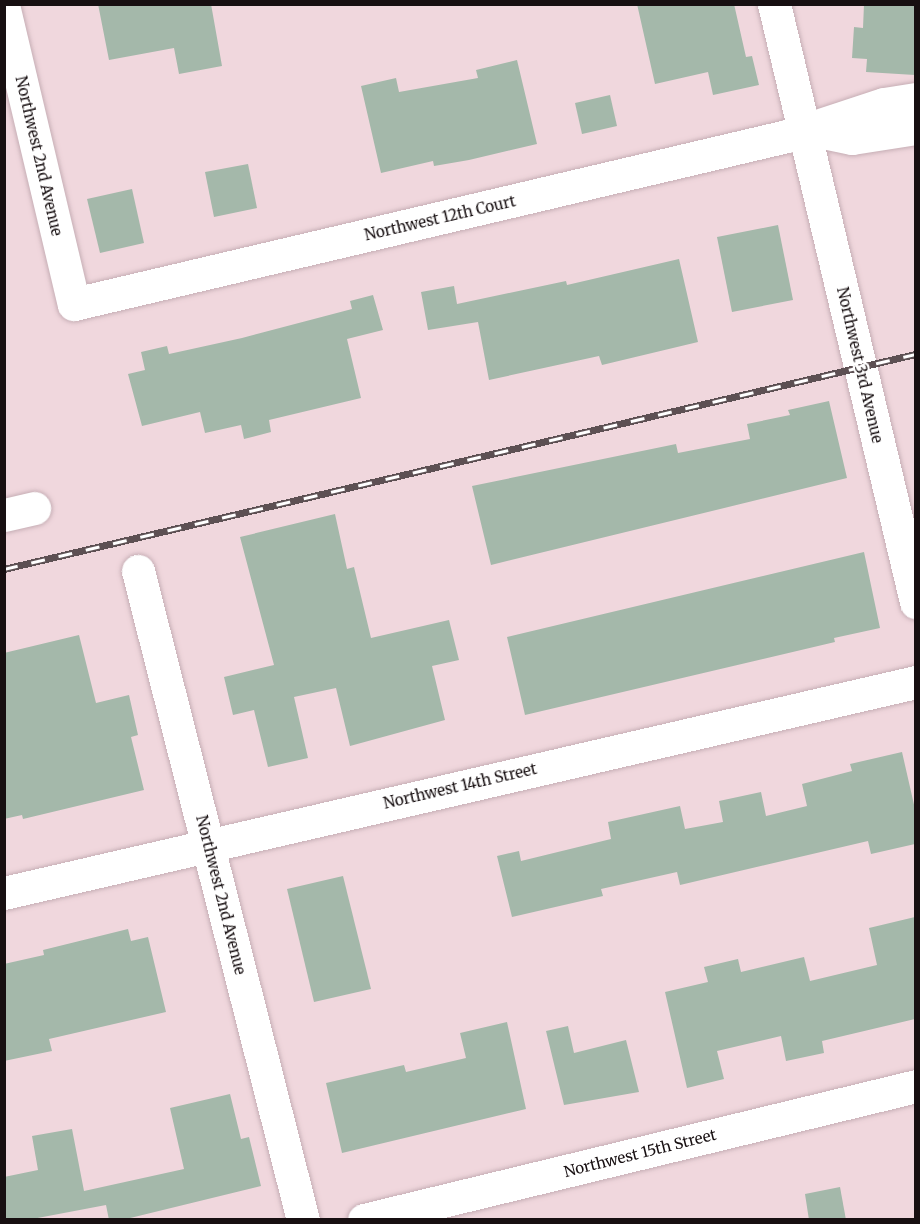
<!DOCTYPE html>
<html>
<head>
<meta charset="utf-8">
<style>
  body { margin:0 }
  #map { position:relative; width:920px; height:1224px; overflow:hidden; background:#f0d7dd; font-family:Merriweather,serif }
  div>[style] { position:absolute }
  .building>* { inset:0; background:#a4b8aa }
  .roads { filter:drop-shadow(0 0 2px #c6aeb5) drop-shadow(0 0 2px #c6aeb5) }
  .minor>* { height:33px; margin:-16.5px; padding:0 16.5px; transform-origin:16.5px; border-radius:16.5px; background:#fff }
  .rail>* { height:7px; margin-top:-3.5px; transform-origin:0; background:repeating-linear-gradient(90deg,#fff 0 14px,#5d5053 0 28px); box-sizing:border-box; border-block:2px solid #5d5053 }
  span { translate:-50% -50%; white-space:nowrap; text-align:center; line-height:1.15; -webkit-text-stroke:4.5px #fff; paint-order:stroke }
  .street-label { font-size:15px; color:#170f11 }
  .frame { position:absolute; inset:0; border:6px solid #170f11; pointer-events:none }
</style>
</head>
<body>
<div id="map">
  <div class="building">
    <div style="clip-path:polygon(98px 4px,211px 4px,222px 66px,179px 74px,174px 48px,109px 60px)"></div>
    <div style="clip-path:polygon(637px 4px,734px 4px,746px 57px,752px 56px,759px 85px,713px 95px,708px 72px,655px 84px)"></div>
    <div style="clip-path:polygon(864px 4px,915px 4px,915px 75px,866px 72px,867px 59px,852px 58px,854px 27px,863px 28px)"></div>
    <div style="clip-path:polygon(517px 60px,537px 144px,469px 160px,434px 166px,433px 161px,381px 173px,361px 86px,396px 78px,399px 92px,478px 78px,476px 70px)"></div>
    <div style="clip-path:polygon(610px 95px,617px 126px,582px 134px,575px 103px)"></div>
    <div style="clip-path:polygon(248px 164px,257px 208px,214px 217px,205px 172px)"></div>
    <div style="clip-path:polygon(132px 189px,144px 243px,100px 253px,87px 199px)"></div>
    <div style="clip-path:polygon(778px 225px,793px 300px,732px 312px,717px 237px)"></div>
    <div style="clip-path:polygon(679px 259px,698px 342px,602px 365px,599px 356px,489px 380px,478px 322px,428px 330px,421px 292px,454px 286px,457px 304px,566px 281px,567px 285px)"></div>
    <div style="clip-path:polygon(373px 295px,383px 330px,347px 339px,361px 398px,269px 420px,271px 432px,244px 439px,241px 425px,205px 433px,200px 412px,142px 426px,128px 374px,145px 370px,141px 352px,167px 346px,169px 354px,242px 338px,352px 309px,350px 301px)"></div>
    <div style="clip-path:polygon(829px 401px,847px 478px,491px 565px,472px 486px,676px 444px,678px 453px,750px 439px,747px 424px,790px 415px,788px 410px)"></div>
    <div style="clip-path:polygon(335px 514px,347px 569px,354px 567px,371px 638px,449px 620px,459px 660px,432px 666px,445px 720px,350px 746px,336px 688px,294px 697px,308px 758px,268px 767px,254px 710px,233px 715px,224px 677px,274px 665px,240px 537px)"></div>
    <div style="clip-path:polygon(864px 552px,880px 628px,834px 638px,835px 642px,525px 715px,507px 637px)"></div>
    <div style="clip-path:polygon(79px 635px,96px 703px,129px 695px,138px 735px,131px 737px,144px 790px,23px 819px,22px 815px,4px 819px,4px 653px)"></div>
    <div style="clip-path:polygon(902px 752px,915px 809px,915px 844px,871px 854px,868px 841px,680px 885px,677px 872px,601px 889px,603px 896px,512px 917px,497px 856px,519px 851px,521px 861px,611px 839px,608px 822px,680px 806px,685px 829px,723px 822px,719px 801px,761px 792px,766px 816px,807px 806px,802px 784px,852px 771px,850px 764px)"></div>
    <div style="clip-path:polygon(343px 876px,371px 989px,314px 1002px,287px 889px)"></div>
    <div style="clip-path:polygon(915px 917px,915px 1019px,822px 1041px,824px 1053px,786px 1061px,781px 1036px,717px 1051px,724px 1079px,687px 1088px,665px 992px,708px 982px,704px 967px,738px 959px,741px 972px,804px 957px,810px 981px,877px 965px,869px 928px)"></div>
    <div style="clip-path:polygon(128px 929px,131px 941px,148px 937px,166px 1012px,49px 1039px,52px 1051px,4px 1061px,4px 964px,44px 955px,43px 950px)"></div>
    <div style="clip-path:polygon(507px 1022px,526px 1109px,342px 1153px,326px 1083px,404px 1065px,406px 1072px,466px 1058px,460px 1033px)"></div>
    <div style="clip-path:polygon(568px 1026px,574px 1053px,626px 1040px,639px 1092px,564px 1105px,546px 1031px)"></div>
    <div style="clip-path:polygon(230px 1094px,241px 1139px,249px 1137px,261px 1186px,122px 1220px,109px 1220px,106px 1205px,27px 1220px,4px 1220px,4px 1177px,38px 1170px,32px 1136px,72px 1129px,84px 1191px,184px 1169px,170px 1108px)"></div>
    <div style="clip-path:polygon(840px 1187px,846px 1220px,809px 1220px,805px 1194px)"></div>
  </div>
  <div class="roads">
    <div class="minor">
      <div style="left:774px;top:4px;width:615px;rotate:76.64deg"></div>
      <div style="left:4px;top:9px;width:303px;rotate:76.7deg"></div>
      <div style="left:74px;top:304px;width:733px;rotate:-13.26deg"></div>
      <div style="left:787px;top:136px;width:102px;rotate:-18.3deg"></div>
      <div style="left:884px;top:104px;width:32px;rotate:-9deg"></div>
      <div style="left:809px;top:129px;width:44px;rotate:11.8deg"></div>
      <div style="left:852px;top:138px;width:65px;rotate:-8.9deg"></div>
      <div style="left:4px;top:515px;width:31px;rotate:-13deg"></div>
      <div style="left:138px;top:571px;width:670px;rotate:75.74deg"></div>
      <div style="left:4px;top:893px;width:936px;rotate:-13.03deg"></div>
      <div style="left:364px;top:1220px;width:568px;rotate:-13.64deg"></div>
    </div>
  </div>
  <div class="rail">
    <div style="left:4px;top:569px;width:937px;rotate:-13.27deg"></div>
  </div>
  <div class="street-label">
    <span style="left:39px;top:156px;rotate:77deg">Northwest 2nd Avenue</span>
    <span style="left:440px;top:218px;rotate:-13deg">Northwest 12th Court</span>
    <span style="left:860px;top:365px;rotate:77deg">Northwest 3rd Avenue</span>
    <span style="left:460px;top:786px;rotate:-13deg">Northwest 14th Street</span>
    <span style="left:221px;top:895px;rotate:76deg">Northwest 2nd Avenue</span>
    <span style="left:640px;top:1153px;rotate:-14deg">Northwest 15th Street</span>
  </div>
  <div class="frame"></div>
</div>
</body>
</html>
